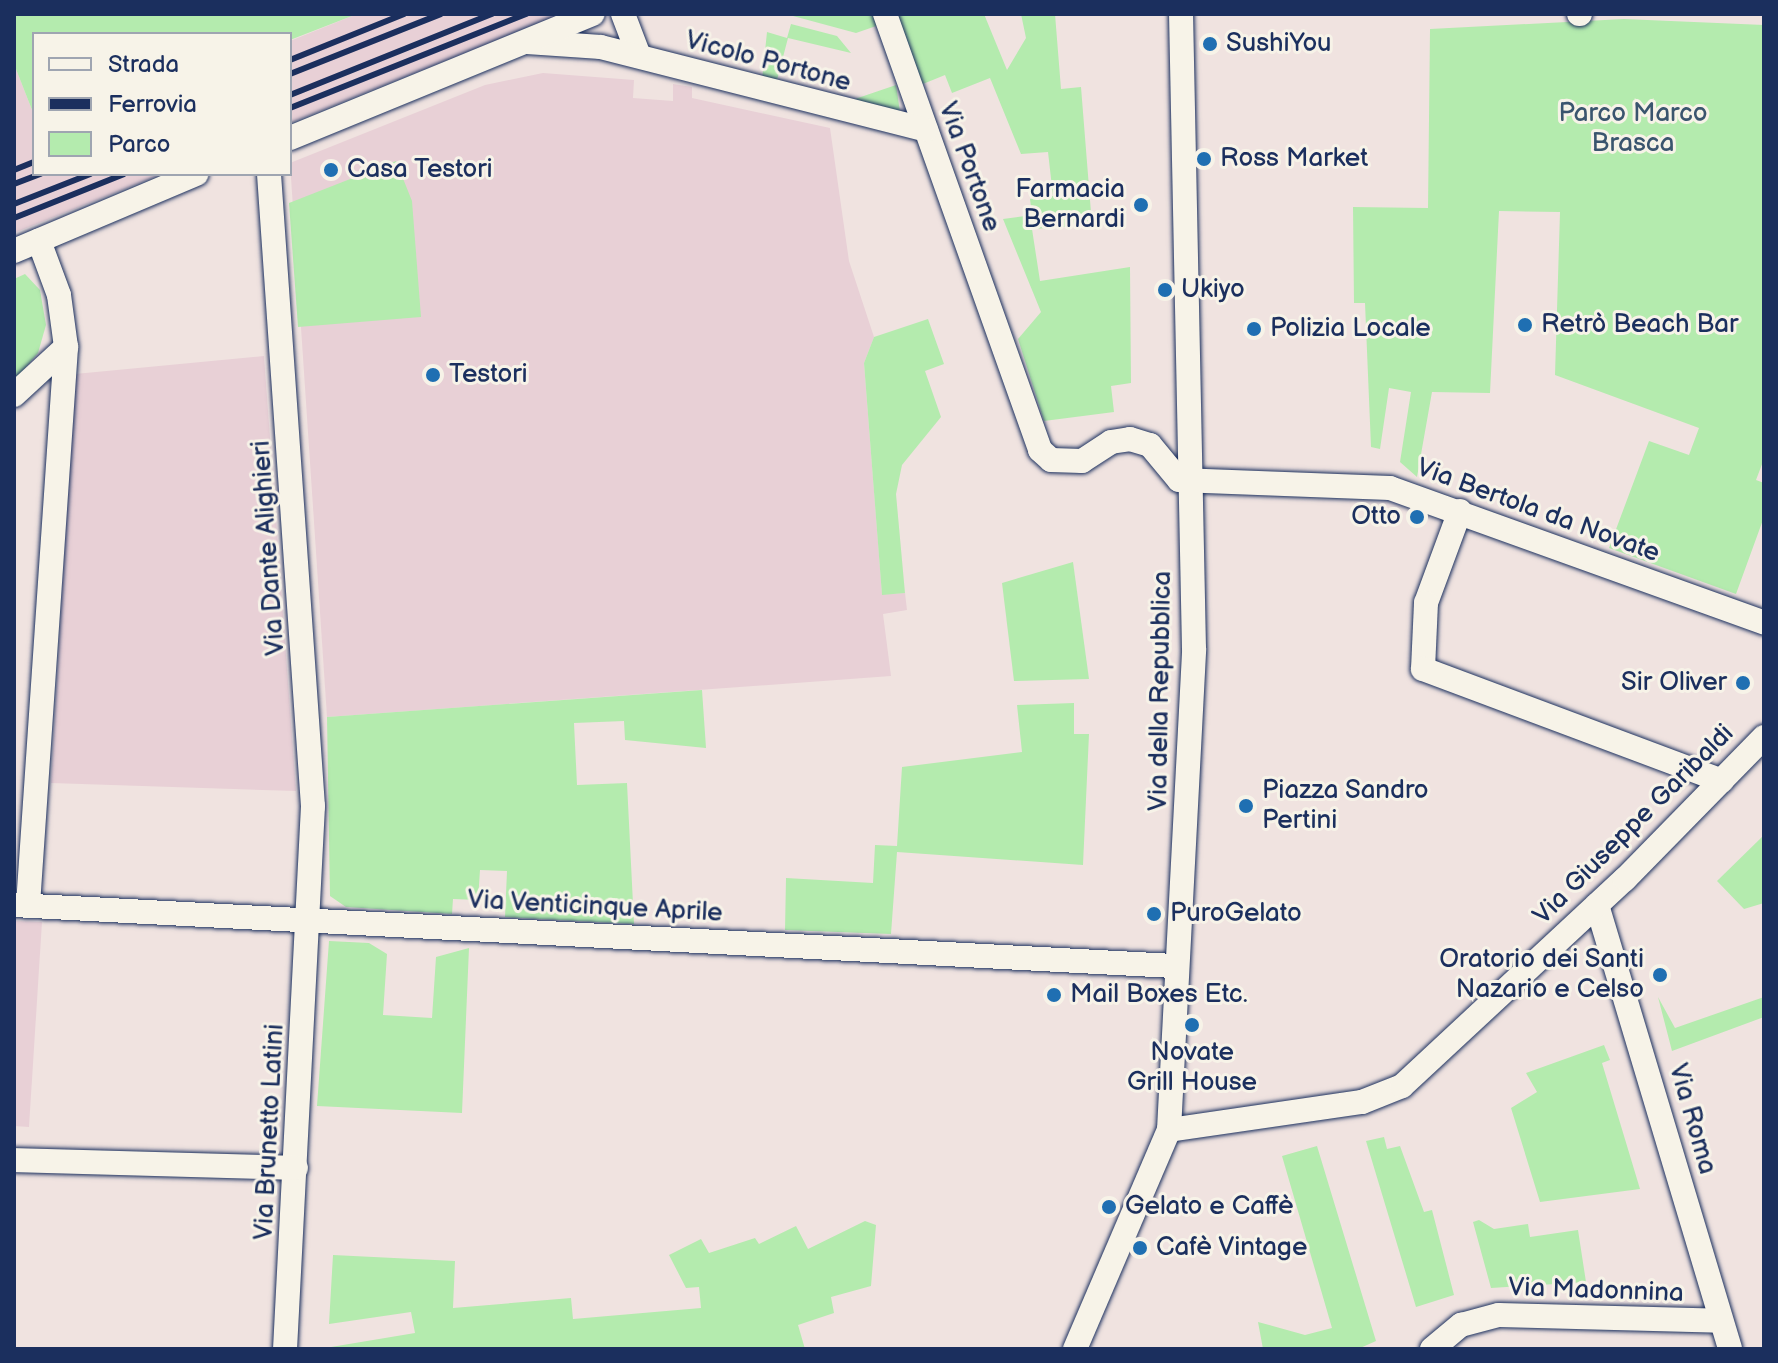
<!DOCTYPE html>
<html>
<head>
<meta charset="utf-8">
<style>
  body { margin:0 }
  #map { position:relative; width:1778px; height:1363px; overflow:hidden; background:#f0e3e0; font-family:"Balsamiq Sans",sans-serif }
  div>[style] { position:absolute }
  .built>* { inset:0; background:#e8d0d6 }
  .green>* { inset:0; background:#b4ebae }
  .roads { filter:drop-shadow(0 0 2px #1b2f5e) drop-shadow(0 0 2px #1b2f5e) }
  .minor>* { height:24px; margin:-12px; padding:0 12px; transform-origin:12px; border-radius:12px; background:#f7f3e8 }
  .rail>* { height:6px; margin:-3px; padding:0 3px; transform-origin:3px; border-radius:3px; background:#1b2f5e }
  .dots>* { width:22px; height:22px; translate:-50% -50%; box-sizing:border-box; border:4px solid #f7f3e8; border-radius:50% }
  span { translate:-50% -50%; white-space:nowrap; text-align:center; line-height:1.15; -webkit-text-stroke:6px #f7f3e8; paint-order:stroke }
  .poi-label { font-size:26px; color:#1b2f5e }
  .left { translate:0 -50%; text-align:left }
  .right { translate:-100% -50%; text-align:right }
  .street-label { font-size:26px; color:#1b2f5e }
  .park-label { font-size:26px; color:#3a556e }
  .frame { position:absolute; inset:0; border:16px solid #1b2f5e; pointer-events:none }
  .legend { position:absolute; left:32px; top:32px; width:260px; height:144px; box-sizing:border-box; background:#f7f3e8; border:2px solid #9fa5b1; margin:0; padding:10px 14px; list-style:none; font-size:24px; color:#1b2f5e }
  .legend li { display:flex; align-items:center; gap:16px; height:40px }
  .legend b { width:40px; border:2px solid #9fa5b1 }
</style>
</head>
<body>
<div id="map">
  <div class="built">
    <div style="clip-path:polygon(357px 14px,561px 14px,290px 123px,290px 41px)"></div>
    <div style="clip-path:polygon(14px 64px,34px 115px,34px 174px,162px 174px,14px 233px)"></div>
    <div style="clip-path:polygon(543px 73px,634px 80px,633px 98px,673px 101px,673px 84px,692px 87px,692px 98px,830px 128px,849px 261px,874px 337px,864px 363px,882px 594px,905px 593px,907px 610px,883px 614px,891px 676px,327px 717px,290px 163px,485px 85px)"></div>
    <div style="clip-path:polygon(264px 356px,296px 791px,51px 783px,75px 374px)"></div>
    <div style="clip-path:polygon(14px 921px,42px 922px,29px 1127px,14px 1126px)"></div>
  </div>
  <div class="green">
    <div style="clip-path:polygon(14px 14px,357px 14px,290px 40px,290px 34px,34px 34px,34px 115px,14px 64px)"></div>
    <div style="clip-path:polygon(878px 14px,882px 24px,856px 33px,793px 16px)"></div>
    <div style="clip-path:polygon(892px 14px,984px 14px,1007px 70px,1026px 38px,1021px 14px,1055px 14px,1061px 89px,1081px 87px,1092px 225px,1032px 229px,1040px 281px,1130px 267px,1131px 383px,1111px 386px,1114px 412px,1044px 421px,1018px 339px,1041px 312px,1003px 219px,1032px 215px,1030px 199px,1053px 196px,1048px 152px,1021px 154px,990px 78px,952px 93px,945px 75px,918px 86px)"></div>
    <div style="clip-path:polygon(1624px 19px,1764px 25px,1764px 459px,1756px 480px,1764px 483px,1764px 517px,1736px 594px,1609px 548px,1649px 441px,1689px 455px,1699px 428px,1555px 375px,1560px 212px,1499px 211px,1490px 393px,1432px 392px,1417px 477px,1400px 462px,1411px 392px,1389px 388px,1380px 449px,1371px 447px,1365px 303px,1354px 303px,1353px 207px,1428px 208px,1430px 29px)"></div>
    <div style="clip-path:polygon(791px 24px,837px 36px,851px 53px,788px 38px,777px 80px,852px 100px,896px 85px,900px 112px,762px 80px,767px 32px,787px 38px)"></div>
    <div style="clip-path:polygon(396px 161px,412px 201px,421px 317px,298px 327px,289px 203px)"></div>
    <div style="clip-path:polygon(25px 274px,40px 290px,46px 325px,38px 353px,14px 381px,14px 279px)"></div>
    <div style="clip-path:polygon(928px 319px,944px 364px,925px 371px,941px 417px,902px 465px,896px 494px,905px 593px,882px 595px,864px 363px,874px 337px)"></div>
    <div style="clip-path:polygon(1073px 562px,1089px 679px,1014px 681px,1002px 583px)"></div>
    <div style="clip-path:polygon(702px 690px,706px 748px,625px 740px,624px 721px,574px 723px,577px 785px,627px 783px,634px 924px,505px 917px,507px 871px,480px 870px,478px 900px,453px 899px,452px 914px,346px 907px,330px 896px,327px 717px)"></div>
    <div style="clip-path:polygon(1074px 703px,1074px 734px,1089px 734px,1083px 865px,897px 852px,891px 934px,785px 930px,786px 878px,873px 883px,875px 845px,897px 846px,902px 767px,1022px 752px,1017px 705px)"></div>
    <div style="clip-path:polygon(1764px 835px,1764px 903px,1744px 909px,1717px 881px)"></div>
    <div style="clip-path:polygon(329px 941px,369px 943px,387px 954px,383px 1015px,432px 1018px,436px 957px,469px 948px,462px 1113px,317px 1106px)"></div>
    <div style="clip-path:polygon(1658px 997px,1675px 1028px,1764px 997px,1764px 1017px,1672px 1051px)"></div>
    <div style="clip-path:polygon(1604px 1045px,1610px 1060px,1602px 1063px,1640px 1189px,1540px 1202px,1511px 1108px,1537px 1092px,1526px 1073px)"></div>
    <div style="clip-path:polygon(1384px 1137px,1387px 1149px,1400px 1146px,1424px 1212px,1432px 1210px,1454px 1295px,1416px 1307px,1366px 1141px)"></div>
    <div style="clip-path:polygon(1317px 1146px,1376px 1341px,1358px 1349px,1263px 1349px,1258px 1322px,1305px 1335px,1332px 1328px,1282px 1156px)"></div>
    <div style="clip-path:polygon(1479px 1220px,1494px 1229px,1528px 1224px,1530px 1237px,1578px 1230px,1586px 1282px,1491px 1288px,1473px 1222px)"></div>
    <div style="clip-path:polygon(865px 1221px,876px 1225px,871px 1286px,831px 1297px,834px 1313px,798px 1325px,805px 1349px,319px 1349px,415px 1333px,411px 1312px,329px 1324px,333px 1255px,455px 1261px,453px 1308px,571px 1298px,573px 1319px,701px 1308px,699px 1287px,686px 1288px,669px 1255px,701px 1239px,709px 1253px,755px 1238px,759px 1244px,796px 1226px,808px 1249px)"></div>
  </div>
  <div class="roads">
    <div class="minor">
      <div style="left:623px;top:14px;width:45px;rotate:69.1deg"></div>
      <div style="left:885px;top:14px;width:463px;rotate:70.4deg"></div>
      <div style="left:1040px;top:450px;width:15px;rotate:42deg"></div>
      <div style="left:1051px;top:460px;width:31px;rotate:2deg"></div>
      <div style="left:1082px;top:461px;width:35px;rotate:-33deg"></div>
      <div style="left:1111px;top:442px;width:19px;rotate:-9deg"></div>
      <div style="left:1130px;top:439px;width:21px;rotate:17deg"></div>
      <div style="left:1150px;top:445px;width:45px;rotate:50.4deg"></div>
      <div style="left:1179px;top:480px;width:211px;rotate:2.2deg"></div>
      <div style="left:1390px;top:488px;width:398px;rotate:19.8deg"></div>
      <div style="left:1579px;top:14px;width:1px"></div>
      <div style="left:527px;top:42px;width:74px;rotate:3.9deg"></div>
      <div style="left:601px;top:47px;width:335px;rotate:14.3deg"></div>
      <div style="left:290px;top:138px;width:327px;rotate:-22.3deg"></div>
      <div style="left:269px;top:174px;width:634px;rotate:86.02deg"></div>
      <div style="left:313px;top:806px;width:544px;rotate:92.95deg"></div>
      <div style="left:14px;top:251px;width:198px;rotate:-22.9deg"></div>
      <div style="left:14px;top:395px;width:71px;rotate:-42.7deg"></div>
      <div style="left:1460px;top:511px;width:98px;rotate:110.3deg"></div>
      <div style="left:1426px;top:603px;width:66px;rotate:92.6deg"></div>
      <div style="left:1423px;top:669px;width:319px;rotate:20.5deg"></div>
      <div style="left:14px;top:905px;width:1162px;rotate:3.01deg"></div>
      <div style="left:28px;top:905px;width:559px;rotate:-86.1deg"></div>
      <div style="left:66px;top:347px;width:52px;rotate:-97.7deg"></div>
      <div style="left:59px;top:295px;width:58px;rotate:-110.3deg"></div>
      <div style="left:1597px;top:905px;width:463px;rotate:73.3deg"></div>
      <div style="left:1169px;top:1130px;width:195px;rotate:-8.3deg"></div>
      <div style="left:1362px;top:1102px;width:43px;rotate:-21.8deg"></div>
      <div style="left:1402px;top:1086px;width:304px;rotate:-42.9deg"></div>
      <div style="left:1625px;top:879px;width:199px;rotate:-45.6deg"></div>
      <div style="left:14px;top:1160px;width:282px;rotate:1.6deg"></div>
      <div style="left:1075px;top:1349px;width:238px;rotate:-66.8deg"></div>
      <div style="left:1169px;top:1130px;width:482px;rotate:-87deg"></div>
      <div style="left:1194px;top:649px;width:635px;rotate:-91.17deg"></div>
      <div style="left:1432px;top:1349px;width:38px;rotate:-40deg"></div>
      <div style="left:1461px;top:1325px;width:39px;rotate:-15deg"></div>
      <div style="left:1499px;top:1315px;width:222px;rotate:1.5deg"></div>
    </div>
  </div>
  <div class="rail">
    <div style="left:290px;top:60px;width:123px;rotate:-22deg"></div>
    <div style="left:290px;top:74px;width:162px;rotate:-21.7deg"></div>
    <div style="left:290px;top:95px;width:218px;rotate:-21.9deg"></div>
    <div style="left:290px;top:108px;width:254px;rotate:-21.7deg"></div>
    <div style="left:14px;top:170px;width:22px;rotate:-22deg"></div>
    <div style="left:14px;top:184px;width:28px;rotate:-21deg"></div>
    <div style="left:14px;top:204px;width:82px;rotate:-21.5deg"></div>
    <div style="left:14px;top:218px;width:118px;rotate:-21.8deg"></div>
  </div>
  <div class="dots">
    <div style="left:1210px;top:44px;background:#1f6fb2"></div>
    <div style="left:1204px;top:159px;background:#1f6fb2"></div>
    <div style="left:331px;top:170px;background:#1f6fb2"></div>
    <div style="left:1141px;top:205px;background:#1f6fb2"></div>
    <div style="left:1165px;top:290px;background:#1f6fb2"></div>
    <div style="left:1525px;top:325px;background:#1f6fb2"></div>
    <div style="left:1254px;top:329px;background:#1f6fb2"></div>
    <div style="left:433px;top:375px;background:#1f6fb2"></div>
    <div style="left:1417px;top:517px;background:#1f6fb2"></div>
    <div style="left:1743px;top:683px;background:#1f6fb2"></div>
    <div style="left:1246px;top:806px;background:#1f6fb2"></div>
    <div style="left:1154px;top:914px;background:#1f6fb2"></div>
    <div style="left:1660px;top:975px;background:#1f6fb2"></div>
    <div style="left:1054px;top:995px;background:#1f6fb2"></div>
    <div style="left:1192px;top:1025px;background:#1f6fb2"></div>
    <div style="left:1109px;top:1207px;background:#1f6fb2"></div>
    <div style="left:1140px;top:1248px;background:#1f6fb2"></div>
  </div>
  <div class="poi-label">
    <span class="left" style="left:1226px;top:44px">SushiYou</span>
    <span class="left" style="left:1220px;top:159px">Ross Market</span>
    <span class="left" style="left:347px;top:170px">Casa Testori</span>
    <span class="right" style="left:1125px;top:205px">Farmacia<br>Bernardi</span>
    <span class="left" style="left:1181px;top:290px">Ukiyo</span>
    <span class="left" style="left:1541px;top:325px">Retrò Beach Bar</span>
    <span class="left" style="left:1270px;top:329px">Polizia Locale</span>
    <span class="left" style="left:449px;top:375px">Testori</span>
    <span class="right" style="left:1401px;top:517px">Otto</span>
    <span class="right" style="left:1727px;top:683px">Sir Oliver</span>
    <span class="left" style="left:1262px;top:806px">Piazza Sandro<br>Pertini</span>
    <span class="left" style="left:1170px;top:914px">PuroGelato</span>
    <span class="right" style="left:1644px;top:975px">Oratorio dei Santi<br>Nazario e Celso</span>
    <span class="left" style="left:1070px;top:995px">Mail Boxes Etc.</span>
    <span style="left:1192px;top:1068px">Novate<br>Grill House</span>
    <span class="left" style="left:1125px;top:1207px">Gelato e Caffè</span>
    <span class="left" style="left:1156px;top:1248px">Cafè Vintage</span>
  </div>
  <div class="street-label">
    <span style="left:768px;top:62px;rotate:15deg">Vicolo Portone</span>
    <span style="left:969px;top:167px;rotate:70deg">Via Portone</span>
    <span style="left:1538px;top:511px;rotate:20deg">Via Bertola da Novate</span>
    <span style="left:269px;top:548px;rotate:-94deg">Via Dante Alighieri</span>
    <span style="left:1161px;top:691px;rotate:-89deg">Via della Repubblica</span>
    <span style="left:1634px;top:825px;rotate:-45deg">Via Giuseppe Garibaldi</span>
    <span style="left:595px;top:907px;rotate:3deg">Via Venticinque Aprile</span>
    <span style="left:1692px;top:1119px;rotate:74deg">Via Roma</span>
    <span style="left:270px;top:1132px;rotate:-87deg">Via Brunetto Latini</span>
    <span style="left:1596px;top:1291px;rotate:2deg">Via Madonnina</span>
  </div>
  <div class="park-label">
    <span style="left:1633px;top:129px">Parco Marco<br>Brasca</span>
  </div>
  <div class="frame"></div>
  <ul class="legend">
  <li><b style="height:10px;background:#f7f3e8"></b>Strada</li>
  <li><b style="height:10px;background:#1b2f5e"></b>Ferrovia</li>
  <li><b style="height:22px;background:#b4ebae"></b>Parco</li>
  </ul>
</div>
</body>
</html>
